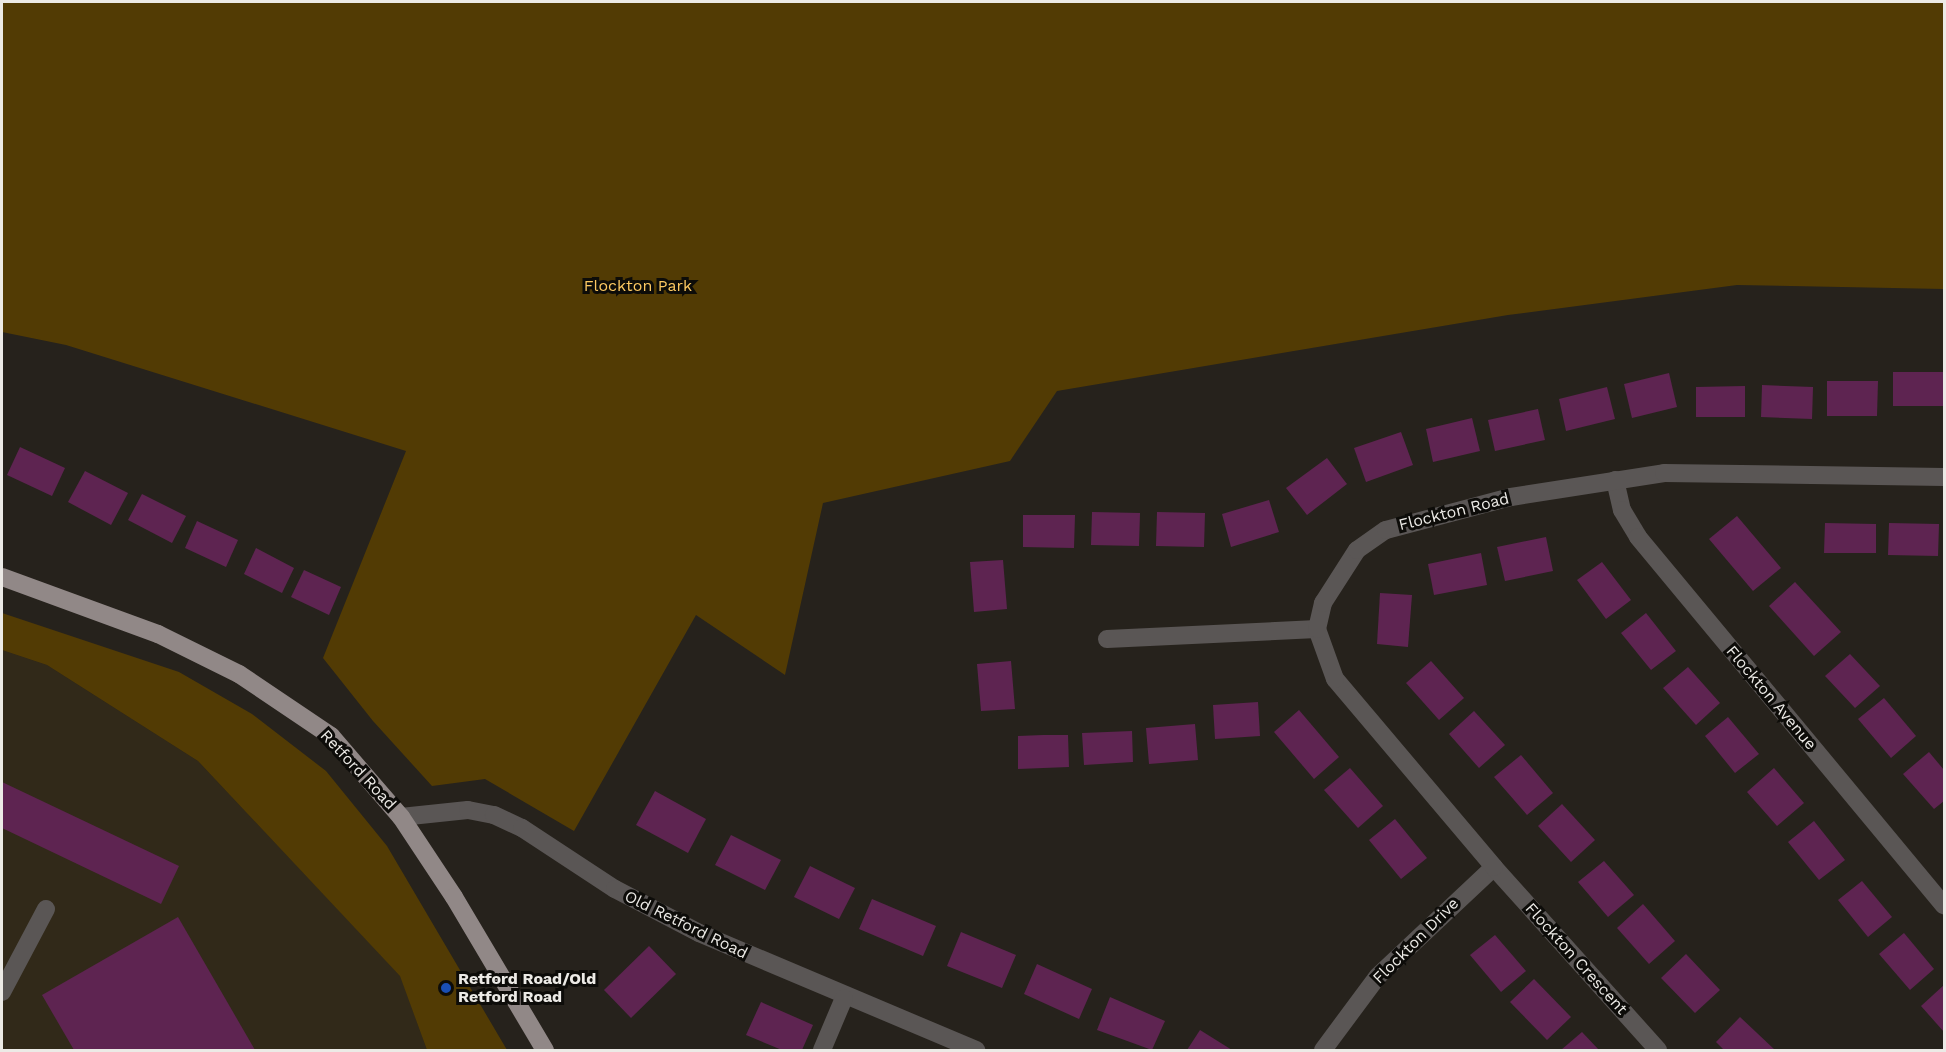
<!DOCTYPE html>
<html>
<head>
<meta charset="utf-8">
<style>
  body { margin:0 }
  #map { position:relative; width:1946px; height:1052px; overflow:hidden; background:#26221c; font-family:"Work Sans",sans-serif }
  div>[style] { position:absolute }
  .industrial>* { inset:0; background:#312919 }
  .green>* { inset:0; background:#523b04 }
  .building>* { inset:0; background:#5e2451 }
  .minor>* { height:18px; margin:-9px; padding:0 9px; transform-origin:9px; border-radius:9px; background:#5a5655 }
  .major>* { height:18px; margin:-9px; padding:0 9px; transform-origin:9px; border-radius:9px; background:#918887 }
  .dots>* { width:16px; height:16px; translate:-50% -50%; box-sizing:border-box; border:3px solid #0d0c09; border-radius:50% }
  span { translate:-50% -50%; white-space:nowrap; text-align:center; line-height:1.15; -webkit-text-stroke:6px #0d0c09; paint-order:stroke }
  .park-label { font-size:16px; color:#fdc962 }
  .street-label { font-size:16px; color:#eceae6 }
  .poi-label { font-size:16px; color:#eceae6; font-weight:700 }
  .left { translate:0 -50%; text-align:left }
  .frame { position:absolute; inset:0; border:3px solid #eceae6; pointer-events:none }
</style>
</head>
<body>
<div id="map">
  <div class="industrial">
    <div style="clip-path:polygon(2px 650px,47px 665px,198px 761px,401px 976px,427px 1050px,2px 1050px)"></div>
  </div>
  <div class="green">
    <div style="clip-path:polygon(2px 2px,1944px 2px,1944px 289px,1737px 285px,1508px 315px,1057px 391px,1010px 461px,823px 503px,785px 675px,696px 615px,574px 831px,485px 779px,432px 786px,373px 721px,323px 658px,406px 451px,66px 345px,2px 332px)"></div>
    <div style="clip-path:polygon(2px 613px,179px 672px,252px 714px,326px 771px,387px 846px,507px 1050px,427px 1050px,400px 976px,198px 761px,47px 665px,2px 650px)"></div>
  </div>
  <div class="building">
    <div style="clip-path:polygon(1893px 372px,1944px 372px,1944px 406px,1893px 406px)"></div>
    <div style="clip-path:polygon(1669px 373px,1677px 407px,1632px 418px,1624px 384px)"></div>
    <div style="clip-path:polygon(1827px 381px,1878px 381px,1877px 416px,1827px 416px)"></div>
    <div style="clip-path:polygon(1762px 385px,1813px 387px,1812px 419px,1761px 417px)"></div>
    <div style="clip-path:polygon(1745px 386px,1745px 417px,1696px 417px,1696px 387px)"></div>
    <div style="clip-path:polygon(1607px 387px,1615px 419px,1566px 431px,1559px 399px)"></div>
    <div style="clip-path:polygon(1538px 409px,1545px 440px,1495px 451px,1488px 420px)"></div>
    <div style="clip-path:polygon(1472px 418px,1480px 451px,1433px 462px,1426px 429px)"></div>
    <div style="clip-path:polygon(1401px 432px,1413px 465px,1366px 482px,1354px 448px)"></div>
    <div style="clip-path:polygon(20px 447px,65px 468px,52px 496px,7px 475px)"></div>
    <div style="clip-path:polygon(1327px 458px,1347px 484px,1307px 515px,1286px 488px)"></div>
    <div style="clip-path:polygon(85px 471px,128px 493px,111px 525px,68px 502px)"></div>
    <div style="clip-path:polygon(142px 494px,186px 516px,172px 543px,128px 520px)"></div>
    <div style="clip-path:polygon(1269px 500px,1279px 532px,1231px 547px,1222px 514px)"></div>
    <div style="clip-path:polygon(1092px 512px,1140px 513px,1139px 546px,1091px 545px)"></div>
    <div style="clip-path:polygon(1157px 512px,1205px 513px,1204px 547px,1156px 546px)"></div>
    <div style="clip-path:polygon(1023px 515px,1075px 515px,1074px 548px,1023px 547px)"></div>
    <div style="clip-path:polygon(1737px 516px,1781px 568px,1753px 591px,1709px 539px)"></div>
    <div style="clip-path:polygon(197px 521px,238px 540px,226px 567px,185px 548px)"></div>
    <div style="clip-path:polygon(1825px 523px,1876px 524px,1876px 553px,1824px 553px)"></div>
    <div style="clip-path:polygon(1889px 523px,1939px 524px,1938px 556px,1888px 555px)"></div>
    <div style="clip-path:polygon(1546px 537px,1553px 571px,1505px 581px,1497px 547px)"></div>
    <div style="clip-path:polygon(256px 548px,294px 568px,282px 593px,244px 574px)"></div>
    <div style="clip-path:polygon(1481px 553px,1487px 585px,1434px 595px,1428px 564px)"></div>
    <div style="clip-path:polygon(1003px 560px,1007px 609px,974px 612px,970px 562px)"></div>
    <div style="clip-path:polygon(1602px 562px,1631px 600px,1606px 619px,1577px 580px)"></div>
    <div style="clip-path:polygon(304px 570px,341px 587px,329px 615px,291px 597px)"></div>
    <div style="clip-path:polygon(1795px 582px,1841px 632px,1814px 656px,1769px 606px)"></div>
    <div style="clip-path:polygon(1380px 593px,1412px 595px,1408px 647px,1377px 644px)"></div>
    <div style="clip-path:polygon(1646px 613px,1676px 651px,1651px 670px,1621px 633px)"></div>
    <div style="clip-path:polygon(1850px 654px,1880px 686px,1855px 708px,1825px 676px)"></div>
    <div style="clip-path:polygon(1011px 661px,1015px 709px,981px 711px,977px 664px)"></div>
    <div style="clip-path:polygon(1431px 661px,1464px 698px,1439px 720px,1406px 683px)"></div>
    <div style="clip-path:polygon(1688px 667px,1720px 703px,1696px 725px,1663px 688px)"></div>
    <div style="clip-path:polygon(1884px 698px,1916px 736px,1891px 758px,1858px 719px)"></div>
    <div style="clip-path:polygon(1258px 702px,1260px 736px,1215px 739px,1213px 705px)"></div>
    <div style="clip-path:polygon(1299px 710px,1339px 757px,1314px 779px,1274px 732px)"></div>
    <div style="clip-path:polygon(1474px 711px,1505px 745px,1479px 768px,1449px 734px)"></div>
    <div style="clip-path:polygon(1728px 717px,1759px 754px,1735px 773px,1705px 736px)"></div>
    <div style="clip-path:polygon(1195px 724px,1198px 760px,1149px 764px,1146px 728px)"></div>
    <div style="clip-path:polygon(1132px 731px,1133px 762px,1084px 765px,1082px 733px)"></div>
    <div style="clip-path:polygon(1043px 735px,1068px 735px,1069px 767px,1018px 769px,1018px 736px)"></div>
    <div style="clip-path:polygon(1929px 752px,1944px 770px,1944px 801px,1934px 809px,1903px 774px)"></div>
    <div style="clip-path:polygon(1521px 755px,1553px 793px,1527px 815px,1494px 777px)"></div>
    <div style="clip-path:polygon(1350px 768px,1383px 806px,1358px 828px,1324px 790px)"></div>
    <div style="clip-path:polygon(1774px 768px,1804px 803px,1777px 826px,1747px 792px)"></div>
    <div style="clip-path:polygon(2px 782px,179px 866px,161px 904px,2px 828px)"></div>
    <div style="clip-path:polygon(655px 791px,706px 819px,688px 853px,636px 825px)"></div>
    <div style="clip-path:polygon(1562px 804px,1595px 840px,1571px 862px,1538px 826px)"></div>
    <div style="clip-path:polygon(1395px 819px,1427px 858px,1401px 879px,1369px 840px)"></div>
    <div style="clip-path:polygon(1814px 821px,1845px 860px,1819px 880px,1788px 842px)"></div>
    <div style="clip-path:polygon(731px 835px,781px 860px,765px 890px,715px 865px)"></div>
    <div style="clip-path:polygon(1604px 861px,1634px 895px,1608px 917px,1578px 882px)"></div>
    <div style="clip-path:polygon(810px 866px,855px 888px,839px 919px,794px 897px)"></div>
    <div style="clip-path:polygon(1862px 881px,1892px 917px,1868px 937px,1838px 900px)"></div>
    <div style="clip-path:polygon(872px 899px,936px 926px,923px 956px,859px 929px)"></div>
    <div style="clip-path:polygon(1643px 904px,1675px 941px,1649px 964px,1617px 928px)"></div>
    <div style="clip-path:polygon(178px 917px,255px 1050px,74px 1050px,42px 995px)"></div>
    <div style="clip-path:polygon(961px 932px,1016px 955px,1002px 988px,947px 966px)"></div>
    <div style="clip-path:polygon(1904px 933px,1934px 969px,1910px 990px,1879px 954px)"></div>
    <div style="clip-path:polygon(1495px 935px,1526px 971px,1501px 992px,1470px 955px)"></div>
    <div style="clip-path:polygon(649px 946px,676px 974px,631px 1018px,604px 990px)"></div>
    <div style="clip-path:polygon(1686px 954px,1720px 990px,1695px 1013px,1661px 978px)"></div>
    <div style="clip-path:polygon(1037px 964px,1092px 989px,1079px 1019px,1024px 994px)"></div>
    <div style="clip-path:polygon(1534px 979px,1571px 1017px,1547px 1040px,1510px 1002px)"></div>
    <div style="clip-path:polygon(1944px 985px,1944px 1032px,1921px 1006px)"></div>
    <div style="clip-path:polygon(1110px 997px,1165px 1021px,1152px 1050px,1097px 1030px)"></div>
    <div style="clip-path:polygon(761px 1002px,813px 1025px,802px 1050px,782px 1050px,746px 1035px)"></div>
    <div style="clip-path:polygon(1740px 1017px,1757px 1033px,1775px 1050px,1724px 1050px,1716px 1042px)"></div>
    <div style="clip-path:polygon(1200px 1030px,1232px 1050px,1187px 1050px)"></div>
    <div style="clip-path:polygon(1582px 1032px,1599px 1050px,1561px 1050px)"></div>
  </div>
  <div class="minor">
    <div style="left:1615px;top:480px;width:31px;rotate:77deg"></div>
    <div style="left:1622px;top:510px;width:31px;rotate:59deg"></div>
    <div style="left:1638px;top:537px;width:479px;rotate:50.3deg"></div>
    <div style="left:1107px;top:639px;width:210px;rotate:-2.7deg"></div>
    <div style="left:401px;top:817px;width:67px;rotate:-6deg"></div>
    <div style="left:468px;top:810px;width:26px;rotate:11deg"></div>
    <div style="left:494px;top:815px;width:31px;rotate:25deg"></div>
    <div style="left:522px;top:828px;width:111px;rotate:33.3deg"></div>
    <div style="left:615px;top:889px;width:95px;rotate:27.6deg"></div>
    <div style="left:699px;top:933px;width:301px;rotate:22.9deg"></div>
    <div style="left:2px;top:992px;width:94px;rotate:-62.1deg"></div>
    <div style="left:822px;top:1050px;width:56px;rotate:-67.1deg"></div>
    <div style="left:1323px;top:1050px;width:92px;rotate:-53.4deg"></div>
    <div style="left:1378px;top:976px;width:159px;rotate:-43.2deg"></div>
    <div style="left:1658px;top:1050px;width:246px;rotate:-131.9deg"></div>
    <div style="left:1494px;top:867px;width:246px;rotate:-130.2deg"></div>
    <div style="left:1335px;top:679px;width:53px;rotate:-109.8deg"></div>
    <div style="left:1317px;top:629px;width:27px;rotate:-77deg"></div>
    <div style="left:1323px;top:603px;width:63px;rotate:-57.3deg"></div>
    <div style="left:1357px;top:550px;width:35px;rotate:-35deg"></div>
    <div style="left:1386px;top:530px;width:129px;rotate:-14.8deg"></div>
    <div style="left:1511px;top:497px;width:155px;rotate:-8.9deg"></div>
    <div style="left:1664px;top:473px;width:280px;rotate:0.8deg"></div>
  </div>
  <div class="major">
    <div style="left:2px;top:577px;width:166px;rotate:20.1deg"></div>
    <div style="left:158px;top:634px;width:90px;rotate:26.3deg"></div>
    <div style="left:239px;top:674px;width:111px;rotate:34deg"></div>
    <div style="left:331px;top:736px;width:107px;rotate:49.2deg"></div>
    <div style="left:401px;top:817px;width:96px;rotate:56.5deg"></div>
    <div style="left:454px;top:897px;width:178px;rotate:59.3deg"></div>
  </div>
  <div class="dots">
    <div style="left:446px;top:988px;background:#1a4fb4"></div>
  </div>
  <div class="park-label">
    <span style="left:638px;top:286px">Flockton Park</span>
  </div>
  <div class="street-label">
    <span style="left:1454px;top:512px;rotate:-14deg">Flockton Road</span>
    <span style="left:1771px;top:698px;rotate:50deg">Flockton Avenue</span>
    <span style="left:358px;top:770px;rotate:47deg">Retford Road</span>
    <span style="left:686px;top:925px;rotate:26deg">Old Retford Road</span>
    <span style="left:1416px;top:941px;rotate:-45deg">Flockton Drive</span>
    <span style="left:1576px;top:959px;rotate:48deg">Flockton Crescent</span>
  </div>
  <div class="poi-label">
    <span class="left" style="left:458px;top:988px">Retford Road/Old<br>Retford Road</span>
  </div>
  <div class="frame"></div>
</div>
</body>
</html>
